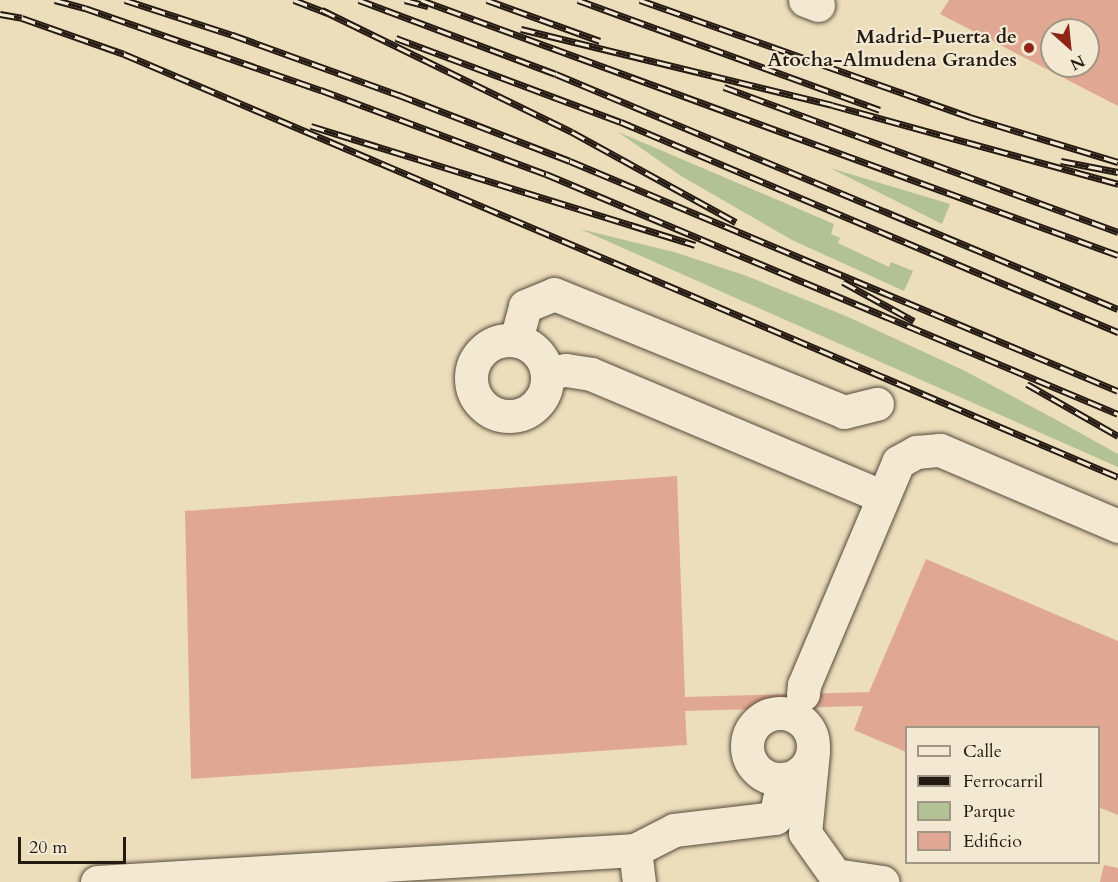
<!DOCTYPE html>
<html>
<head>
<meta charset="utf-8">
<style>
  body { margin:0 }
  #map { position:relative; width:1118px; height:882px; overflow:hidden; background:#ecddbb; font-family:Cardo,serif }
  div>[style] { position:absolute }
  .green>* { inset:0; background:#b2c294 }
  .building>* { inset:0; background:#e0a893 }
  .roads { filter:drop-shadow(0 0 2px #564b3c) drop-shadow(0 0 2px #564b3c) }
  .minor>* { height:33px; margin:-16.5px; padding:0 16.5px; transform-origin:16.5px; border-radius:16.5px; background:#f3e9d3 }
  .minor>.ring { margin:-16.5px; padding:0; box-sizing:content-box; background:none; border:33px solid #f3e9d3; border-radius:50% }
  .rail>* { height:7px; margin-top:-3.5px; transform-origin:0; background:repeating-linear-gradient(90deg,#f3e9d3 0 14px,#241a12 0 28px); box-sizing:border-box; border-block:2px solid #241a12 }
  .dots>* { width:16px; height:16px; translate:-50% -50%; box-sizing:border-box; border:3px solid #f3e9d3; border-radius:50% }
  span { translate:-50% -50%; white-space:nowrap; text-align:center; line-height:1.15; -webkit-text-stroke:4.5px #f3e9d3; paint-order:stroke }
  .poi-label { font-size:20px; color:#241a12; font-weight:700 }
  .right { translate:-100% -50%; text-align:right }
  .legend { position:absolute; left:905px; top:726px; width:195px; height:138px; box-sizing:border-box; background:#f3e9d3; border:2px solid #a09686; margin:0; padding:8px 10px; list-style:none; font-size:18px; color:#241a12 }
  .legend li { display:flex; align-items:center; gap:12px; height:30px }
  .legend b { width:30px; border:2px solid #a09686 }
  .north { position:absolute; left:1040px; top:18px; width:60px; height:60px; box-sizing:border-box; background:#f3e9d3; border:2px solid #a09686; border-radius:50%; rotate:153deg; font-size:16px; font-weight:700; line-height:24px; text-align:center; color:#241a12 }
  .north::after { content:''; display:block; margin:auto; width:21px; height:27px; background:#8f2418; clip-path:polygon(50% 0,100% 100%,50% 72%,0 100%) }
  .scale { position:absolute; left:18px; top:837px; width:108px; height:27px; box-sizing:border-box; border:3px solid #241a12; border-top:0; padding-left:8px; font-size:18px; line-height:21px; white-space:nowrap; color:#241a12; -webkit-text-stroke:4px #f3e9d3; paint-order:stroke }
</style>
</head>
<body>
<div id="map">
  <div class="green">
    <div style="clip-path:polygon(618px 132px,834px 224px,831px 234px,840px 238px,838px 243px,889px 267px,891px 262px,913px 271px,904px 291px,792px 240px,681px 176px)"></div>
    <div style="clip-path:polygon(830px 168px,950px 204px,942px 224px)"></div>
    <div style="clip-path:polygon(580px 229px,674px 252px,744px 275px,846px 316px,965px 371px,1053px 418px,1118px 454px,1118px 467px)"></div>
  </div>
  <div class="building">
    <div style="clip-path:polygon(evenodd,949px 0,1118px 0,1118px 106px,940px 14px,949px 0,1052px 30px,1088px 30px,1088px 66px,1052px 66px,1052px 30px)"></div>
    <div style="clip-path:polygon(677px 476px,685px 697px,869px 692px,926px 559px,1118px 641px,1118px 815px,1098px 807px,1098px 728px,906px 728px,906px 752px,854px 730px,863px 706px,685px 711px,687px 745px,191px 779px,185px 511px)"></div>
    <div style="clip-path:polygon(1104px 865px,1118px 868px,1118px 882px,1100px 882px)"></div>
  </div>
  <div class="roads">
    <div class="minor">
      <div style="left:805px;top:0;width:14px;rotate:21deg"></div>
      <div class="ring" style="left:471px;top:340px;width:43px;height:43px"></div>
      <div style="left:516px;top:340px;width:35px;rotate:-75deg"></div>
      <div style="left:525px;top:306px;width:31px;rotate:-22deg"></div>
      <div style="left:554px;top:294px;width:313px;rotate:22.1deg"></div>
      <div style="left:844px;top:412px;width:34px;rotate:-14deg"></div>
      <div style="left:547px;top:373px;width:19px;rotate:-9deg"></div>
      <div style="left:566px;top:370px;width:25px;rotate:9deg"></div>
      <div style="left:591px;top:374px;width:317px;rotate:22.8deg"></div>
      <div style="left:803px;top:694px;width:9px;rotate:-84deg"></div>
      <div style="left:804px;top:685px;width:242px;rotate:-67.1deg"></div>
      <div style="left:898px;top:462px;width:21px;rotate:-29deg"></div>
      <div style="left:916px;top:452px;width:24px;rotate:-5deg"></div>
      <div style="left:940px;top:450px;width:194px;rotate:23.1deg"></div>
      <div class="ring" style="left:747px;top:713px;width:33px;height:33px"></div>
      <div style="left:813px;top:752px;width:81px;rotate:95.6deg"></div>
      <div style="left:805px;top:833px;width:52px;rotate:54.5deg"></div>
      <div style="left:835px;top:875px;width:48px;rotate:8.5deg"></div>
      <div style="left:635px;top:850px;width:32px;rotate:83deg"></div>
      <div style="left:97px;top:882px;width:539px;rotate:-3.4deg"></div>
      <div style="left:635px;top:850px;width:44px;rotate:-27.1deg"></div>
      <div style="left:674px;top:830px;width:102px;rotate:-6.8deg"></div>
      <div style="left:775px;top:818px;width:40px;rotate:-78deg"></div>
    </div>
  </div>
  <div class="rail">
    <div style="left:55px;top:0;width:31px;rotate:15deg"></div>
    <div style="left:85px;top:8px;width:250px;rotate:19.2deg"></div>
    <div style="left:321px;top:90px;width:240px;rotate:20.5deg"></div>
    <div style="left:546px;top:174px;width:620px;rotate:22.76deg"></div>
    <div style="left:125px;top:0;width:114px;rotate:18deg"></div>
    <div style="left:233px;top:35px;width:177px;rotate:19.9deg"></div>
    <div style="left:399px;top:95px;width:183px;rotate:21.1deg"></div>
    <div style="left:570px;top:161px;width:594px;rotate:22.77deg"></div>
    <div style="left:294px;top:0;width:36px;rotate:21deg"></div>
    <div style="left:359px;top:0;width:210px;rotate:20.6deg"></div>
    <div style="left:556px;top:74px;width:609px;rotate:22.69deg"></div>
    <div style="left:405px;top:0;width:24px;rotate:15deg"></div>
    <div style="left:421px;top:0;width:742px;rotate:20.1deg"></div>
    <div style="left:487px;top:0;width:120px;rotate:19.9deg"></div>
    <div style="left:578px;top:0;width:321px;rotate:20deg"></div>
    <div style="left:640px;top:0;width:350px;rotate:19.5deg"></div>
    <div style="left:970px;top:117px;width:155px;rotate:16.9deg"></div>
    <div style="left:322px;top:10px;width:278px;rotate:26deg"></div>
    <div style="left:572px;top:132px;width:187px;rotate:28.8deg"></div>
    <div style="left:0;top:14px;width:22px;rotate:10deg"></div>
    <div style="left:22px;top:18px;width:108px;rotate:19.4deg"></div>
    <div style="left:124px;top:54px;width:1080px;rotate:23.05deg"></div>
    <div style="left:521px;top:29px;width:320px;rotate:13.7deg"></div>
    <div style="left:832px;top:105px;width:297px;rotate:15.4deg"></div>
    <div style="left:396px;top:38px;width:240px;rotate:20.5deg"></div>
    <div style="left:621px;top:122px;width:540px;rotate:22.91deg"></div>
    <div style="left:724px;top:87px;width:420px;rotate:20.2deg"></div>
    <div style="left:311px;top:126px;width:402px;rotate:17.2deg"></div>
    <div style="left:1061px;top:161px;width:58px;rotate:10.9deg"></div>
    <div style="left:843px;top:282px;width:81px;rotate:28.8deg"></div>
    <div style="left:1027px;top:384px;width:105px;rotate:29.7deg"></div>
  </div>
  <div class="dots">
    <div style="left:1029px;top:48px;background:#8f2418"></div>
  </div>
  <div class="poi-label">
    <span class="right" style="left:1017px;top:48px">Madrid-Puerta de<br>Atocha-Almudena Grandes</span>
  </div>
  <ul class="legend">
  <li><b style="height:8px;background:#f3e9d3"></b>Calle</li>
  <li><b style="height:8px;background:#241a12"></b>Ferrocarril</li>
  <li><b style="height:16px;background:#b2c294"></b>Parque</li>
  <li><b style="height:16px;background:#e0a893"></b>Edificio</li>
  </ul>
  <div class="north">N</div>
  <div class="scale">20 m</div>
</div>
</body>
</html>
